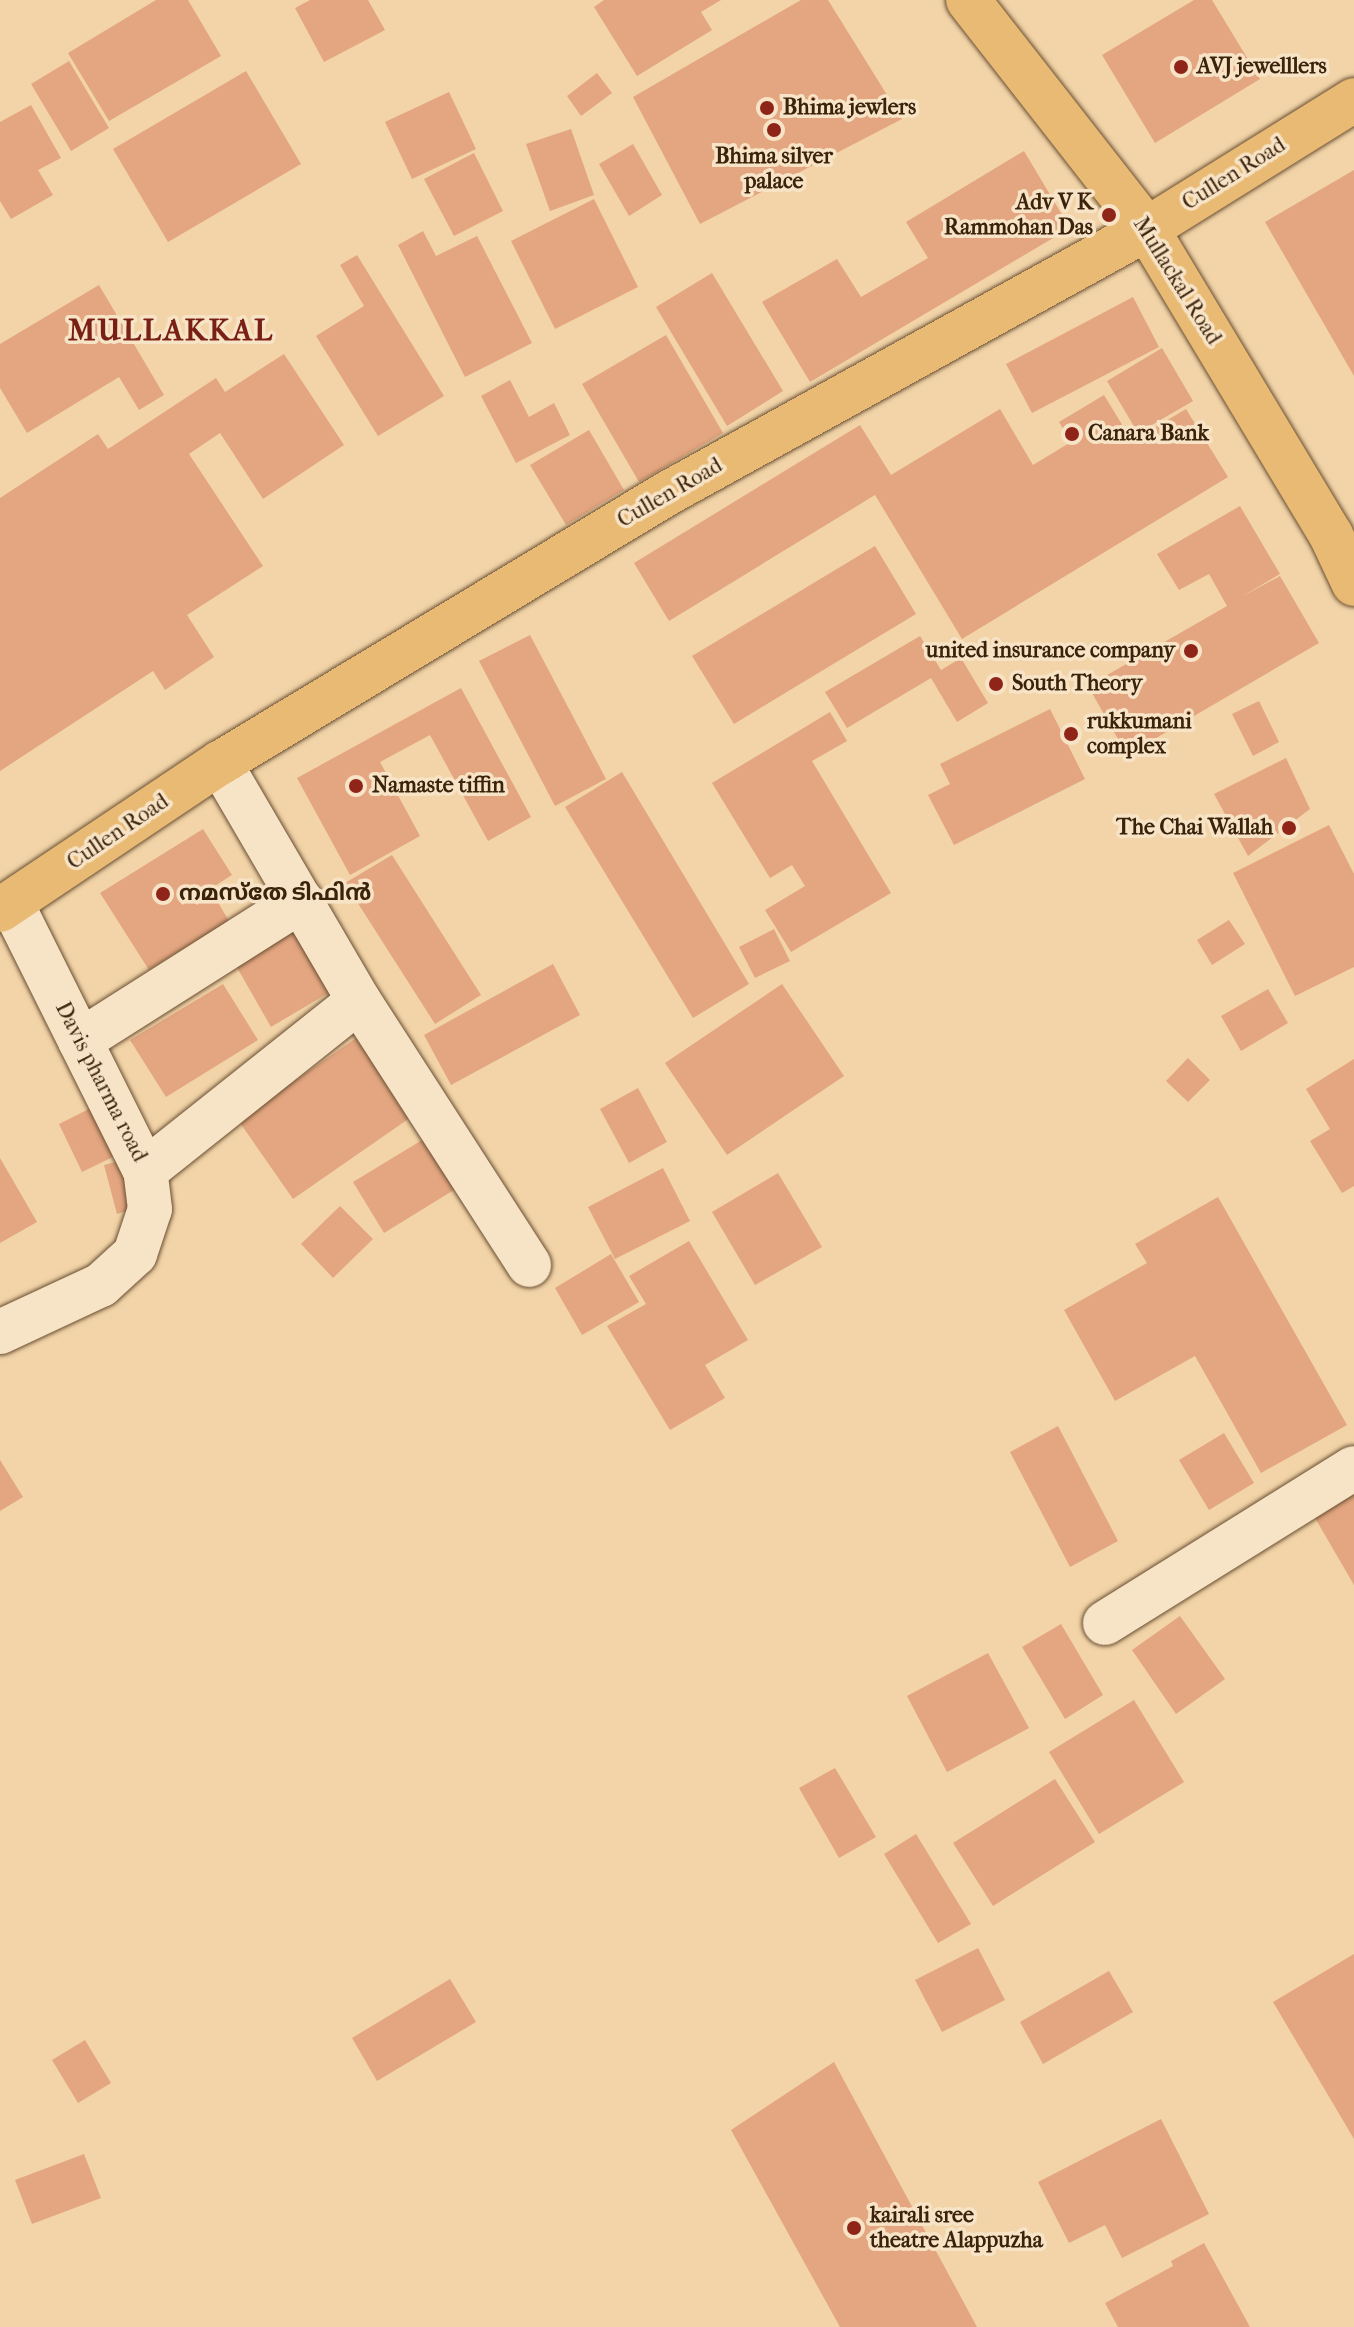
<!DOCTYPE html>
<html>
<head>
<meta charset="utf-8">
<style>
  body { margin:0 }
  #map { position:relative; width:1354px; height:2327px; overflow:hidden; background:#f2d4a8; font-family:"IM FELL French Canon","Noto Sans Malayalam",serif }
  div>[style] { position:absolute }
  .building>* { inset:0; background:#e3a680 }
  .roads { filter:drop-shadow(0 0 2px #694e32) drop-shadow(0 0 2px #694e32) }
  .minor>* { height:44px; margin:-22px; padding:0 22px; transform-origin:22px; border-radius:22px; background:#f7e3c6 }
  .major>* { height:44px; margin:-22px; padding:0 22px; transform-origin:22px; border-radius:22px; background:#e9ba74 }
  .dots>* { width:22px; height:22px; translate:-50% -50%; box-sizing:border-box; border:4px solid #f7e3c6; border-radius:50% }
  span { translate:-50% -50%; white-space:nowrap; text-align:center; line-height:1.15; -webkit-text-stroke:7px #f7e3c6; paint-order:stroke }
  .poi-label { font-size:22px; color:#3b220b; font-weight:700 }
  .left { translate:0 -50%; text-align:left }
  .right { translate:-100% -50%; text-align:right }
  .street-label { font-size:22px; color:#3b220b }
  .district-label { font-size:30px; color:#7a1f14; font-weight:700; letter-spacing:2px }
</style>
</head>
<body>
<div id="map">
  <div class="building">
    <div style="clip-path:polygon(156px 0,188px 0,221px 56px,109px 121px,68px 53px)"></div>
    <div style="clip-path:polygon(310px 0,368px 0,385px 30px,324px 62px,295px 8px)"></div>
    <div style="clip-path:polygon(604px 0,721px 0,701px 12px,712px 30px,637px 76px,594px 7px)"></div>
    <div style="clip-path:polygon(801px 0,828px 0,902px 119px,700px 224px,633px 97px)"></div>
    <div style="clip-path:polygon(1194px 0,1212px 0,1260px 79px,1155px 143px,1102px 55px)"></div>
    <div style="clip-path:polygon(69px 61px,109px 128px,71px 151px,31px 84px)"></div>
    <div style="clip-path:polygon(246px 71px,301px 164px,168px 242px,113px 149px)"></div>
    <div style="clip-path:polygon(597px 73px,612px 93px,581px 116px,567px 96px)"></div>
    <div style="clip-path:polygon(449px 92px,476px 149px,412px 179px,385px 122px)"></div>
    <div style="clip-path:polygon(31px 105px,61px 158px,38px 170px,53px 195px,11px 219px,0 201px,0 122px)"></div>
    <div style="clip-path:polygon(571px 129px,594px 195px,550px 211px,526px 144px)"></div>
    <div style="clip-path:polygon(633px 144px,662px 195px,629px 216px,599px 164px)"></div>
    <div style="clip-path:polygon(1024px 151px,1070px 228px,810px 382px,762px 302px,837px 259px,861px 297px,928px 258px,906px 222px)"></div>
    <div style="clip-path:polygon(474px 153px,503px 211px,454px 236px,424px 179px)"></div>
    <div style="clip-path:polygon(1354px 170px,1354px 376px,1265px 222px)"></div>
    <div style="clip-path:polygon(594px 199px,638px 287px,555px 329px,511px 241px)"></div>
    <div style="clip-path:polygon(423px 231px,436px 256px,477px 236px,532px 343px,465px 377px,398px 245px)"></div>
    <div style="clip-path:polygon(357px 255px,444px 396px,378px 436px,316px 336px,364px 306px,340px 265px)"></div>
    <div style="clip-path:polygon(712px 273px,783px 391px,727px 426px,656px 307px)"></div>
    <div style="clip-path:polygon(99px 285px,164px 395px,139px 410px,119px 377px,27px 433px,0 388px,0 344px)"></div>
    <div style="clip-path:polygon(1133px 297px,1159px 347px,1032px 413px,1006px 364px)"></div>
    <div style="clip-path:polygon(666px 335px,723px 433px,639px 482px,582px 384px)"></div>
    <div style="clip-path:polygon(1162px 348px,1193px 401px,1138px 433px,1107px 381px)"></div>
    <div style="clip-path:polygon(284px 354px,344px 445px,263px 499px,220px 433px,189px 454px,263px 566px,187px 615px,214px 657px,165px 690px,153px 671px,0 771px,0 498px,98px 434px,108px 449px,216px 378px,225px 392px)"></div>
    <div style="clip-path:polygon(510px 380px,529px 417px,554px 403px,570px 435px,516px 463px,481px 396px)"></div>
    <div style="clip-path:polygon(1104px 395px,1132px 441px,1186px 409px,1228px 477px,962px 639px,875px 495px,669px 621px,634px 563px,860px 425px,891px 475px,1000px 409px,1033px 465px,1071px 442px,1059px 422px)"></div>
    <div style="clip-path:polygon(589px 430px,624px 490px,566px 525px,530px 465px)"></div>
    <div style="clip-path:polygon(1240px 506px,1280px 574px,1241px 597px,1280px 576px,1319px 643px,1127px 755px,1088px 686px,1227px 606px,1209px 574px,1179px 590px,1157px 554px)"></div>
    <div style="clip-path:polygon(875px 546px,916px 614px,734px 724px,692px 656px)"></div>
    <div style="clip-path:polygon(530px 635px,606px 779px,555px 806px,479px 661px)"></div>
    <div style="clip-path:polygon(920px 636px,941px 670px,961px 658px,988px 703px,957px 722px,931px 678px,847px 728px,825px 692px)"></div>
    <div style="clip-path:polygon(461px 688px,531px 817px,488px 841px,430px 735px,380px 762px,420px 836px,350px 875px,297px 778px)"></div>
    <div style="clip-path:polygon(1259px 701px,1279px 742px,1253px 756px,1232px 714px)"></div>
    <div style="clip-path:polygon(1050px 709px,1085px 779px,954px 845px,928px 795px,950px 784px,940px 764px)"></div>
    <div style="clip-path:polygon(830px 712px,847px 741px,812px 761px,891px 893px,791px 952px,765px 910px,805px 886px,792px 865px,770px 878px,712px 783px)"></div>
    <div style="clip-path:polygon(1286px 758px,1310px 809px,1248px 856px,1214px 794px)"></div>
    <div style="clip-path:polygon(622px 772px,749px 984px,693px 1018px,565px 807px)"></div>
    <div style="clip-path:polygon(1329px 825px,1354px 874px,1354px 967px,1295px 996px,1233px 873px)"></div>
    <div style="clip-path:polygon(203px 829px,232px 875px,210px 889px,229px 921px,149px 970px,100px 893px)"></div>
    <div style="clip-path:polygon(392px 855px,481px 995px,435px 1024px,345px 883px)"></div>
    <div style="clip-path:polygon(295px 920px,335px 989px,271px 1027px,231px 957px)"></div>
    <div style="clip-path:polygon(1229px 920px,1245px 944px,1212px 965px,1197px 940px)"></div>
    <div style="clip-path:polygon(774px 929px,790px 961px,755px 978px,739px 947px)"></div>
    <div style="clip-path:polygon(553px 964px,580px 1015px,451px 1085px,424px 1035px)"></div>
    <div style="clip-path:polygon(223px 984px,258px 1040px,166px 1097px,130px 1040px)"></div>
    <div style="clip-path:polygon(782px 984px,844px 1076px,727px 1155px,665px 1063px)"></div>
    <div style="clip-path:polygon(1268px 989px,1288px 1023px,1241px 1051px,1221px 1016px)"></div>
    <div style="clip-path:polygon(362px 1034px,417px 1113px,293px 1199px,238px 1120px)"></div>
    <div style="clip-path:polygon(1188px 1058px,1210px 1080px,1188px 1102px,1166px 1081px)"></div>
    <div style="clip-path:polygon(1354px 1059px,1354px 1186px,1342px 1193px,1310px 1141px,1330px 1129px,1306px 1089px)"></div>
    <div style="clip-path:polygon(638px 1088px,667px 1142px,629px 1163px,600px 1109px)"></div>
    <div style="clip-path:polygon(99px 1104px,123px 1152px,82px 1172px,59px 1124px)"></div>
    <div style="clip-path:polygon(432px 1134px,462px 1185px,384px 1233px,353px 1182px)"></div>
    <div style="clip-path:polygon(0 1158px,37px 1222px,0 1243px)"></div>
    <div style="clip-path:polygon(131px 1158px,144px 1206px,117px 1214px,104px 1165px)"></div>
    <div style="clip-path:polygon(663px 1168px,690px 1221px,615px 1259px,588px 1207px)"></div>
    <div style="clip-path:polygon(778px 1173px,822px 1247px,755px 1285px,712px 1212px)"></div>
    <div style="clip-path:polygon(1218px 1197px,1347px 1425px,1261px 1473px,1195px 1356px,1115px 1401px,1064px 1310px,1147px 1263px,1135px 1244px)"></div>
    <div style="clip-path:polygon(340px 1206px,373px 1239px,333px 1278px,301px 1244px)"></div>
    <div style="clip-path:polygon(689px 1241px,748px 1340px,705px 1365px,725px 1398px,670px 1430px,607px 1326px,646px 1304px,629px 1276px)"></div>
    <div style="clip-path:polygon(611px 1254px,639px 1302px,582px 1335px,555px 1288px)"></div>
    <div style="clip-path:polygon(1058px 1426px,1118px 1541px,1070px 1567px,1010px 1452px)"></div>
    <div style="clip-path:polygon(1224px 1433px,1254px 1483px,1209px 1510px,1179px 1460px)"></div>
    <div style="clip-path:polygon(0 1460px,23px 1497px,0 1511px)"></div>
    <div style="clip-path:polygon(1354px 1485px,1354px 1585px,1311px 1511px)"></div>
    <div style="clip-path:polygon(1180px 1616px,1225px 1679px,1176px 1714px,1132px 1650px)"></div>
    <div style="clip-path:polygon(1061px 1624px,1103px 1695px,1065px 1719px,1022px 1647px)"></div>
    <div style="clip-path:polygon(988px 1653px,1029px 1728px,947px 1772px,907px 1696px)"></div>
    <div style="clip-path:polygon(1134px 1700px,1184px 1782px,1099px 1834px,1049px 1752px)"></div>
    <div style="clip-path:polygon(835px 1768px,876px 1837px,839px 1858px,799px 1788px)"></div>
    <div style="clip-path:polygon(1055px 1779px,1095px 1842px,993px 1906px,953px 1843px)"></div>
    <div style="clip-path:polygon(916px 1834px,971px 1924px,938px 1943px,884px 1854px)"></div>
    <div style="clip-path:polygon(978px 1948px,1005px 2000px,942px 2032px,915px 1980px)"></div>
    <div style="clip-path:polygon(1354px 1954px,1354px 2139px,1273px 2002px)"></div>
    <div style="clip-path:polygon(1109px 1971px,1133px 2012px,1043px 2064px,1020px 2022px)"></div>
    <div style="clip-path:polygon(450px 1979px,476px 2022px,377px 2081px,352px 2038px)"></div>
    <div style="clip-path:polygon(85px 2040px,111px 2083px,78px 2103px,52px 2060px)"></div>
    <div style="clip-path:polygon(834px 2062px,977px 2327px,840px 2327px,731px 2130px)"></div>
    <div style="clip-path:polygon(1161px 2119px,1209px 2214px,1122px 2258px,1105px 2225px,1069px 2243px,1038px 2182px)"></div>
    <div style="clip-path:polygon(84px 2154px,101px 2198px,32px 2224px,15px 2180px)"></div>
    <div style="clip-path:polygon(1204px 2243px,1250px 2327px,1118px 2327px,1105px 2303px,1173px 2266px,1171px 2261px)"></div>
  </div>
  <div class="roads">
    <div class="minor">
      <div style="left:359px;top:1001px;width:314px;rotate:57.2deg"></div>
      <div style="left:80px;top:1041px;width:262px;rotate:-32.4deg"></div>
      <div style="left:145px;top:1171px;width:273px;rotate:-38.5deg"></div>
      <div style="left:359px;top:1001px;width:276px;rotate:-120.3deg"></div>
      <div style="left:0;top:1332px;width:111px;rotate:-25deg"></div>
      <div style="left:101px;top:1285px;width:46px;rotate:-42.4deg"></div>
      <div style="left:135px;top:1254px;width:47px;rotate:-71.6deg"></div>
      <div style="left:150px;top:1209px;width:38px;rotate:-97deg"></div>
      <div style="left:145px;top:1171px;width:298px;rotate:-116.5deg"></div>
      <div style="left:1105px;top:1623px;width:293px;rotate:-31.9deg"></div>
    </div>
    <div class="major">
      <div style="left:968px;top:0;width:291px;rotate:52deg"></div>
      <div style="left:1147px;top:229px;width:357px;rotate:59deg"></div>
      <div style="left:1331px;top:535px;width:54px;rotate:64.9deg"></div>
      <div style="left:0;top:910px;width:265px;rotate:-33.8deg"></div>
      <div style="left:220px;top:763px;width:523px;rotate:-31.08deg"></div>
      <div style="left:668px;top:493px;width:547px;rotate:-28.86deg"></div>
      <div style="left:1147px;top:229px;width:244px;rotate:-31.9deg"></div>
    </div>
  </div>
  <div class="dots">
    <div style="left:1181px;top:67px;background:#8f2418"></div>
    <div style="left:767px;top:108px;background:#8f2418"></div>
    <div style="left:774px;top:130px;background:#8f2418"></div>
    <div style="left:1109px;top:215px;background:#8f2418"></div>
    <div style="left:1072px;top:434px;background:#8f2418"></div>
    <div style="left:1191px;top:651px;background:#8f2418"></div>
    <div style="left:996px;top:684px;background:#8f2418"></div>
    <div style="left:1071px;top:734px;background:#8f2418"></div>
    <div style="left:356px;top:786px;background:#8f2418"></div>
    <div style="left:1289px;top:828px;background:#8f2418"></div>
    <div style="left:163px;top:894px;background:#8f2418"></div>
    <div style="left:854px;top:2228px;background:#8f2418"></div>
  </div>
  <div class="poi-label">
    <span class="left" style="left:1197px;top:67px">AVJ jewelllers</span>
    <span class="left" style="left:783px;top:108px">Bhima jewlers</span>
    <span style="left:774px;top:169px">Bhima silver<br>palace</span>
    <span class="right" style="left:1093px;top:215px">Adv V K<br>Rammohan Das</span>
    <span class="left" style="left:1088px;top:434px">Canara Bank</span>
    <span class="right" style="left:1175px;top:651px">united insurance company</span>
    <span class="left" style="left:1012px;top:684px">South Theory</span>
    <span class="left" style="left:1087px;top:734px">rukkumani<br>complex</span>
    <span class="left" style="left:372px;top:786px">Namaste tiffin</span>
    <span class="right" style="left:1273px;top:828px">The Chai Wallah</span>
    <span class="left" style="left:179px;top:894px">നമസ്തേ ടിഫിൻ</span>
    <span class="left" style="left:870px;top:2228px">kairali sree<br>theatre Alappuzha</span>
  </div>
  <div class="street-label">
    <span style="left:1234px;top:174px;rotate:-32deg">Cullen Road</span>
    <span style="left:1177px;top:281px;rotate:58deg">Mullackal Road</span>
    <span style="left:670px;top:493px;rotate:-30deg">Cullen Road</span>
    <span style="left:118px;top:832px;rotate:-34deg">Cullen Road</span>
    <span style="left:101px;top:1082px;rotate:63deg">Davis pharma road</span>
  </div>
  <div class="district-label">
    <span style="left:171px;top:331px">MULLAKKAL</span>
  </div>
</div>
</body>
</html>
